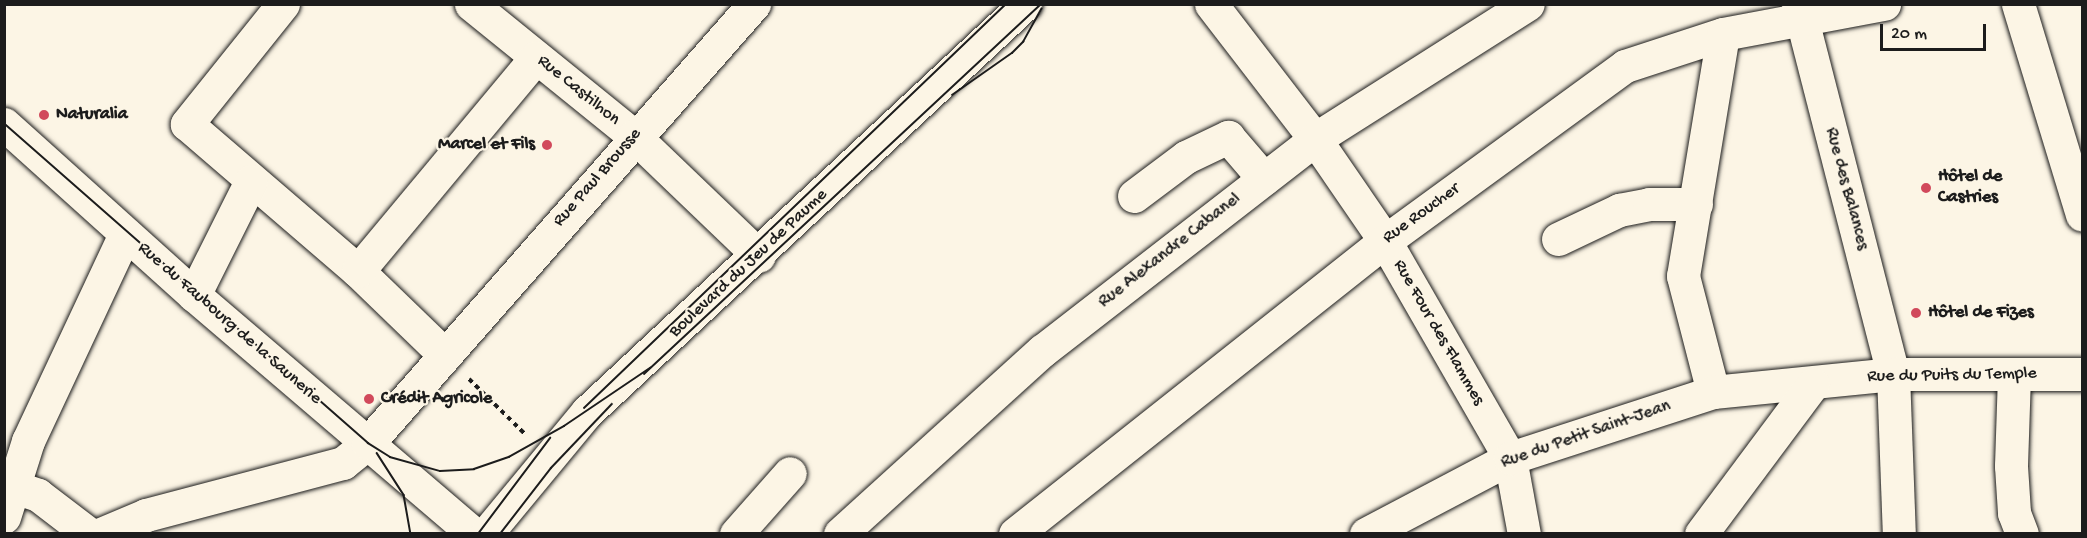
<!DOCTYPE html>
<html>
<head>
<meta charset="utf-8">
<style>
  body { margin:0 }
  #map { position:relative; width:2087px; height:538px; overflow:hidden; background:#fcf5e5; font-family:"Gochi Hand",sans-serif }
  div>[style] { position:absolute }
  .path>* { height:4px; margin-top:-2px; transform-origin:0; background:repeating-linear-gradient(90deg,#1c1c1c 0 4.5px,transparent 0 9px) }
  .roads { filter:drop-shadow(0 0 2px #1c1c1c) drop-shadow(0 0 2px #1c1c1c) }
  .minor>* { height:33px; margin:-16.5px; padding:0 16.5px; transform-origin:16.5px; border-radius:16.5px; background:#fcf5e5 }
  .tram>* { height:1.5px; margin:-0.75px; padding:0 0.75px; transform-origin:0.75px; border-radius:0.75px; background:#1c1c1c }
  .dots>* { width:16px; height:16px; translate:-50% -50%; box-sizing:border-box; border:3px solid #fcf5e5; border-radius:50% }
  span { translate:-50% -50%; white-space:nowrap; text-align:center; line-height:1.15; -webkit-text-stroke:4.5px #fcf5e5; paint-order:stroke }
  .street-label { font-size:18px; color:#1c1c1c }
  .poi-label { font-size:18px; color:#1c1c1c; font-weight:700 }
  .left { translate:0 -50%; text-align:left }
  .right { translate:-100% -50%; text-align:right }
  .frame { position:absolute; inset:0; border:6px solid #1c1c1c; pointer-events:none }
  .scale { position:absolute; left:1880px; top:24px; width:106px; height:27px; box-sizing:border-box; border:3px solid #1c1c1c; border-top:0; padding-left:8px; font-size:18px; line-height:21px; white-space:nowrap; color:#1c1c1c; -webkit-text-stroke:4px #fcf5e5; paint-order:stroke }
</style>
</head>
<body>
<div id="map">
  <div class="path">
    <div style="left:469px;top:379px;width:77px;rotate:44.5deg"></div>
  </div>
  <div class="roads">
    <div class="minor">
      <div style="left:283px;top:4px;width:154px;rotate:128.7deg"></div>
      <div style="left:187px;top:124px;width:225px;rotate:40.7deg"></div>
      <div style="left:358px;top:271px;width:121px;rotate:44deg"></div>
      <div style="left:471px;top:4px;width:210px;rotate:39deg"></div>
      <div style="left:634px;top:136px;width:173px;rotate:43.8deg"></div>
      <div style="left:1211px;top:4px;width:170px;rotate:52.4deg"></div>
      <div style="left:1315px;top:139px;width:124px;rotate:55.5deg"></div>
      <div style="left:1385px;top:241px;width:250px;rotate:60.1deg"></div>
      <div style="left:1510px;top:458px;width:77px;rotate:79.6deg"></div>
      <div style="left:1798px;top:4px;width:382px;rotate:75.6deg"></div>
      <div style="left:1893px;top:374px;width:160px;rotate:87.9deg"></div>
      <div style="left:2018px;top:4px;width:220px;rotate:73.1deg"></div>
      <div style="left:4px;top:124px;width:256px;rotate:42deg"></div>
      <div style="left:194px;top:295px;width:368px;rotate:40.5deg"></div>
      <div style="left:1134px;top:196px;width:65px;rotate:-36.9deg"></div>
      <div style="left:1186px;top:157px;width:47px;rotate:-25.5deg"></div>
      <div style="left:1228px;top:137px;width:55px;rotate:49.4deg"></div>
      <div style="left:1558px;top:239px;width:68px;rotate:-25.4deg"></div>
      <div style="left:1619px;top:210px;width:31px;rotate:-11deg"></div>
      <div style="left:1649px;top:204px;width:47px"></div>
      <div style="left:358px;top:271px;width:278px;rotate:-50.2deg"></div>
      <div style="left:194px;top:295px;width:127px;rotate:-63.4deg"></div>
      <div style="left:2014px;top:375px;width:91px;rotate:91.9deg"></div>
      <div style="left:2011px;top:466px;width:47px;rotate:86.3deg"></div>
      <div style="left:2014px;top:513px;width:22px;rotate:69deg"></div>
      <div style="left:1713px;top:392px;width:120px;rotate:-104.5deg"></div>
      <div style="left:1683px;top:276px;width:245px;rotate:-80.6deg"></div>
      <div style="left:14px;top:487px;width:25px;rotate:18deg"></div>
      <div style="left:38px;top:495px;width:64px;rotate:37.4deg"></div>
      <div style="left:4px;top:517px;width:80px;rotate:-72.5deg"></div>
      <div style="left:28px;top:441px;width:229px;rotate:-64.9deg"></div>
      <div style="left:101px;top:534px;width:49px;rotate:-22.9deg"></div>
      <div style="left:146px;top:515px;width:204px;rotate:-14.8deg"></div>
      <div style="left:343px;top:463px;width:32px;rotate:-39deg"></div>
      <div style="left:368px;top:443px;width:585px;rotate:-48.68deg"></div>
      <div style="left:486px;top:534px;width:158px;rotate:-50.4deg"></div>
      <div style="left:587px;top:412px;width:599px;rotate:-42.97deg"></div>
      <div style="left:736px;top:534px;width:81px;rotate:-48.5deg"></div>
      <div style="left:840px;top:534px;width:273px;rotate:-42.2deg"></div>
      <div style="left:1042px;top:351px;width:346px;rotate:-37.8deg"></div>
      <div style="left:1315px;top:139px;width:252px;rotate:-32.4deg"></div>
      <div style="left:1015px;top:534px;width:472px;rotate:-38.4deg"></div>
      <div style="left:1385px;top:241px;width:297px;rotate:-36.1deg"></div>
      <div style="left:1625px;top:66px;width:103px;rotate:-18.1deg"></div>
      <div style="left:1723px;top:34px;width:164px;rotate:-10.6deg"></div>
      <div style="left:1366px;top:534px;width:163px;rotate:-27.8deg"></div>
      <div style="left:1510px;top:458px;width:213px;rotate:-18deg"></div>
      <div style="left:1713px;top:392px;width:181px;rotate:-5.7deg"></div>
      <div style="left:1893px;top:374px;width:189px"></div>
      <div style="left:1701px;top:534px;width:187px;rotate:-53.3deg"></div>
    </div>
  </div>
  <div class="tram">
    <div style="left:952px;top:95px;width:73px;rotate:-35deg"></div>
    <div style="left:1012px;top:53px;width:16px;rotate:-45deg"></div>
    <div style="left:1023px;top:42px;width:38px;rotate:-61deg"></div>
    <div style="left:4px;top:123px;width:485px;rotate:41.3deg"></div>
    <div style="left:368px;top:443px;width:26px;rotate:32deg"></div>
    <div style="left:390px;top:457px;width:52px;rotate:15.6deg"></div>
    <div style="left:440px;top:471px;width:34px;rotate:-3deg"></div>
    <div style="left:474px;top:469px;width:37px;rotate:-19deg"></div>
    <div style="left:509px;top:457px;width:63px;rotate:-29.4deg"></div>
    <div style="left:564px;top:426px;width:104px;rotate:-34deg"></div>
    <div style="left:644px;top:374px;width:543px;rotate:-42.98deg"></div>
    <div style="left:584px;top:408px;width:584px;rotate:-43.75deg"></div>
    <div style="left:377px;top:453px;width:50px;rotate:57.3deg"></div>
    <div style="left:404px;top:495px;width:40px;rotate:80deg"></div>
    <div style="left:478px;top:534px;width:120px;rotate:-53.1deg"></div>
    <div style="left:500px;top:534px;width:83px;rotate:-52.3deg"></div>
    <div style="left:551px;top:468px;width:88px;rotate:-46.4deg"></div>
  </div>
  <div class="dots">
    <div style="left:44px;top:115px;background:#d1495b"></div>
    <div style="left:547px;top:145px;background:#d1495b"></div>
    <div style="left:1926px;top:188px;background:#d1495b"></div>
    <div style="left:1916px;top:313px;background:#d1495b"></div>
    <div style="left:369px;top:399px;background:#d1495b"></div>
  </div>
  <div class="street-label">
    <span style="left:578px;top:91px;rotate:39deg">Rue Castilhon</span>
    <span style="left:598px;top:178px;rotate:-49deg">Rue Paul Brousse</span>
    <span style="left:1846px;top:189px;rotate:75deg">Rue des Balances</span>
    <span style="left:1422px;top:214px;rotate:-36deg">Rue Roucher</span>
    <span style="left:1170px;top:251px;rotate:-38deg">Rue Alexandre Cabanel</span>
    <span style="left:749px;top:264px;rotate:-43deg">Boulevard du Jeu de Paume</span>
    <span style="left:229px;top:324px;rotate:41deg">Rue du Faubourg de la Saunerie</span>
    <span style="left:1438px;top:333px;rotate:60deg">Rue Four des Flammes</span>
    <span style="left:1952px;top:376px;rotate:-1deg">Rue du Puits du Temple</span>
    <span style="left:1586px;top:435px;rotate:-19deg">Rue du Petit Saint-Jean</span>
  </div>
  <div class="poi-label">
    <span class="left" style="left:56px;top:115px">Naturalia</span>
    <span class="right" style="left:535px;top:145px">Marcel et Fils</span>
    <span class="left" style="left:1938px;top:188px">Hôtel de<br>Castries</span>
    <span class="left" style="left:1928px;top:313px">Hôtel de Fizes</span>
    <span class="left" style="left:381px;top:399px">Crédit Agricole</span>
  </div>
  <div class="frame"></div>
  <div class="scale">20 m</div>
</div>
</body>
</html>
